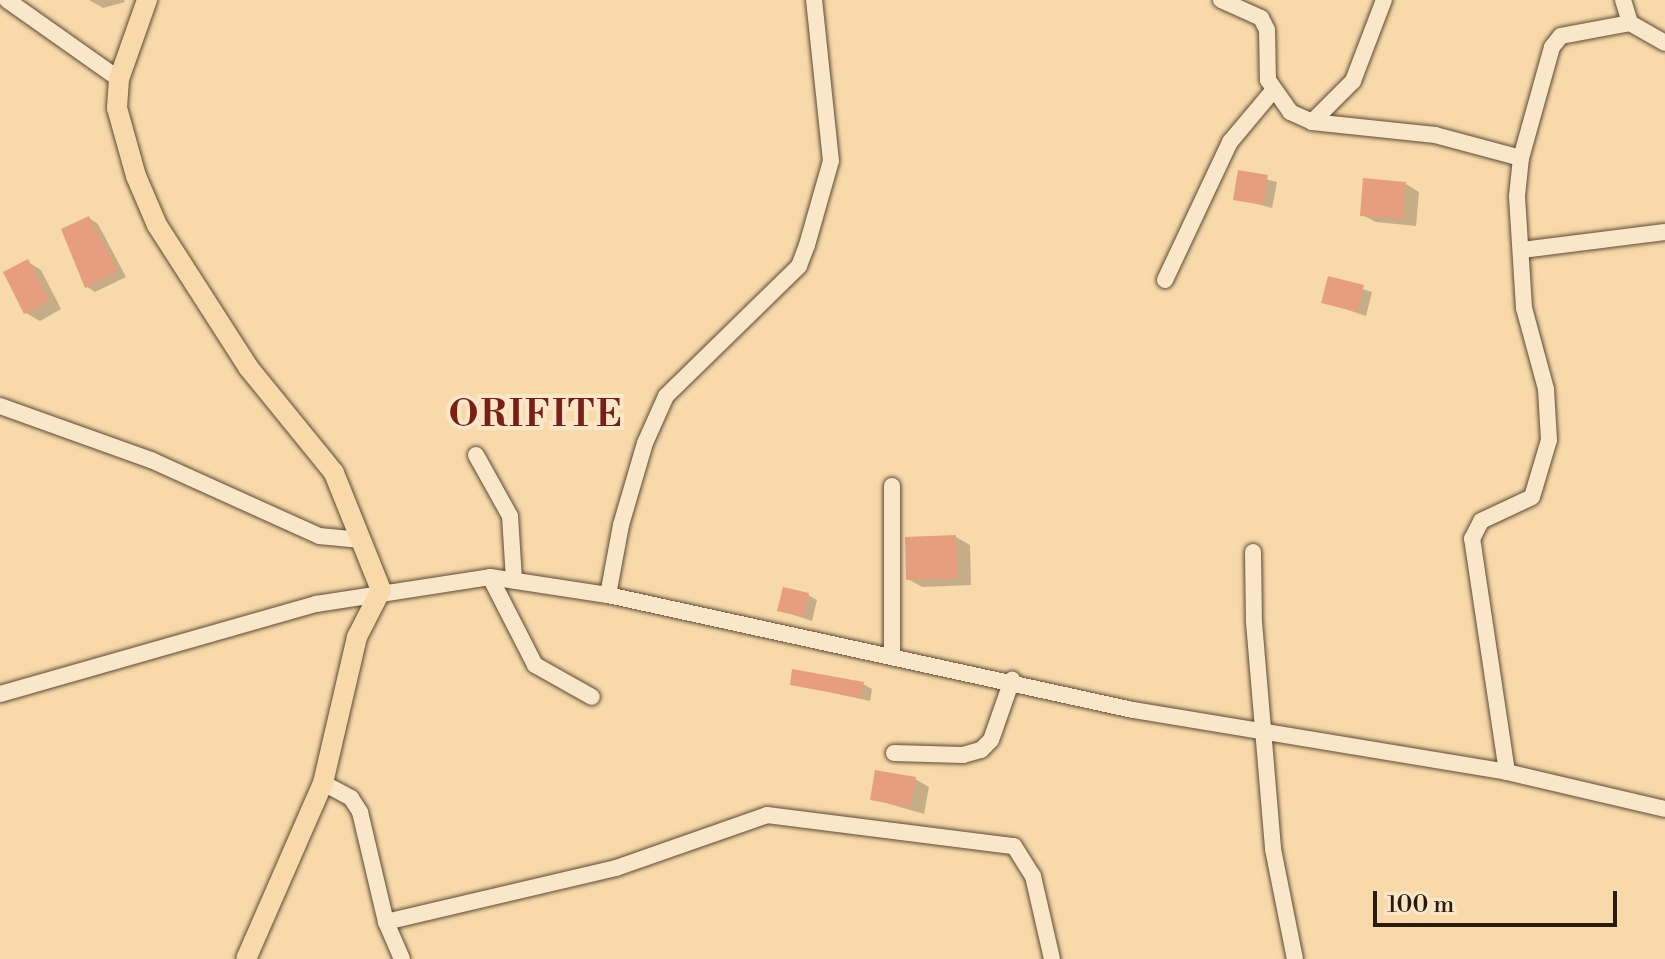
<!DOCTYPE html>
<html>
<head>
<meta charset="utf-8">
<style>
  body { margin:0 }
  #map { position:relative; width:1665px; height:959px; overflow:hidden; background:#f8d9aa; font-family:"Libre Bodoni",serif }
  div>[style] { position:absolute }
  .shadow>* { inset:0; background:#0003 }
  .building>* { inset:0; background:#e69e7f }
  .roads { filter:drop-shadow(0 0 2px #5c4b36) drop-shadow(0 0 2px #5c4b36) }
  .minor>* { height:16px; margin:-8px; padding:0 8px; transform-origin:8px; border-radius:8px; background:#fae6c8 }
  .major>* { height:20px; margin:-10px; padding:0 10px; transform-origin:10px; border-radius:10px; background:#f8d9aa }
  span { translate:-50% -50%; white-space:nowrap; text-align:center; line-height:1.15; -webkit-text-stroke:8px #fae6c8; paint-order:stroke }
  .district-label { font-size:36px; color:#7a1f14; font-weight:700; letter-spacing:2px }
  .scale { position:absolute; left:1373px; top:891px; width:244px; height:36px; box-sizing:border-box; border:4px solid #281c0f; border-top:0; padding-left:10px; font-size:24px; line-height:28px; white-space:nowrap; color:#281c0f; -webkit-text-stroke:6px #fae6c8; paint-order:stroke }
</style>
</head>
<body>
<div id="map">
  <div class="shadow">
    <div style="clip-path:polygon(89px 0,124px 0,125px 2px,103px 8px)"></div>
    <div style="clip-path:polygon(1239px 172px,1277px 182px,1272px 208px,1235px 198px)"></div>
    <div style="clip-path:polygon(1406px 184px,1419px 192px,1416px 226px,1376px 222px,1362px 215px)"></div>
    <div style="clip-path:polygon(89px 218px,98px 224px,126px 277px,95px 292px,87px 287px)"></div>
    <div style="clip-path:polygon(28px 262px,41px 270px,61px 309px,40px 321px,26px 313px)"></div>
    <div style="clip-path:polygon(1329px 279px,1372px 292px,1366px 316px,1324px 302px)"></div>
    <div style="clip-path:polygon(956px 537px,970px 545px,971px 585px,922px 587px,908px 579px)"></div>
    <div style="clip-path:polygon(808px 595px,817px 600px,812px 621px,779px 610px)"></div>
    <div style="clip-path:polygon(792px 684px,863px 684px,872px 689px,870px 701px)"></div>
    <div style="clip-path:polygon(915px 779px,929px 787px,924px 814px,872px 799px)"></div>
  </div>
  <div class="building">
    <div style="clip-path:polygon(1238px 170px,1268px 175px,1263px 205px,1233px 200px)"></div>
    <div style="clip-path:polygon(1363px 178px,1406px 182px,1403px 219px,1360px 216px)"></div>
    <div style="clip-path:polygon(89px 216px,118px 272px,85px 288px,61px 229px)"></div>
    <div style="clip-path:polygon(28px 259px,49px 301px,24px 314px,3px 272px)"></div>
    <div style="clip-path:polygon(1328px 276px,1364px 285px,1357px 312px,1321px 303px)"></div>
    <div style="clip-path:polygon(956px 535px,958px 578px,906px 580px,905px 537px)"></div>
    <div style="clip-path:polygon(783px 587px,809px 593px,803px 617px,777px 611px)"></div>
    <div style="clip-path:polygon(792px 669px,864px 682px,861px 698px,790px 685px)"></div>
    <div style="clip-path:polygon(875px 770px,916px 777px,910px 807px,870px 800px)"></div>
  </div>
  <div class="roads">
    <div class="minor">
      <div style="left:7px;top:0;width:137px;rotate:35.2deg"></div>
      <div style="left:1221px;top:0;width:44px;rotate:24.2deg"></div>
      <div style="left:1261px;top:18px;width:13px;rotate:63deg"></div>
      <div style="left:1267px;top:30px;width:50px;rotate:88.9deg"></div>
      <div style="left:1268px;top:80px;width:39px;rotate:55deg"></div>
      <div style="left:1290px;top:112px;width:24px;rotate:24deg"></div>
      <div style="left:1312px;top:122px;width:124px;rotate:6deg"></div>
      <div style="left:1435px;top:135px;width:89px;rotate:15deg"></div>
      <div style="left:1623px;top:0;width:24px;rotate:73deg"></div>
      <div style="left:1630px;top:23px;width:40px;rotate:29.7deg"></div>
      <div style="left:1312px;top:122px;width:58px;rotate:-45deg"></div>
      <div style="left:1353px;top:81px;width:87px;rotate:-69.1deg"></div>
      <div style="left:1522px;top:250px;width:144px;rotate:-7.2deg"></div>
      <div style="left:1165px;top:280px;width:153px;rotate:-64.8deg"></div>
      <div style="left:1230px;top:142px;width:65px;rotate:-50deg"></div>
      <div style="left:0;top:406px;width:160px;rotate:19.7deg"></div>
      <div style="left:151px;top:460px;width:184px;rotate:24.3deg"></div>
      <div style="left:319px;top:536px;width:42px;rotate:5.4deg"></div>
      <div style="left:476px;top:455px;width:70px;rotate:60.9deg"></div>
      <div style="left:510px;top:516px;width:63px;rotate:86.4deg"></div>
      <div style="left:1253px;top:552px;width:70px;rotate:89.2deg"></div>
      <div style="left:1254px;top:622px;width:228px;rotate:85.2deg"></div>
      <div style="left:1273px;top:849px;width:112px;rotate:78.7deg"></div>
      <div style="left:490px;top:577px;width:99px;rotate:62.9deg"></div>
      <div style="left:535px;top:665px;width:65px;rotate:29.3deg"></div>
      <div style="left:608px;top:595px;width:71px;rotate:-79.5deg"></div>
      <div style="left:621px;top:525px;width:85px;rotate:-73.7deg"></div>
      <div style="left:645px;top:443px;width:51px;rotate:-65.9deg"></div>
      <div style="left:666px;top:396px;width:186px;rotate:-44.3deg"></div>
      <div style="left:799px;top:266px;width:22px;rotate:-69deg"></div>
      <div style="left:807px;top:245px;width:87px;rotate:-74.1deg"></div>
      <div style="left:831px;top:161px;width:162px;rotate:-96deg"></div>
      <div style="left:892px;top:657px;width:171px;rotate:-90deg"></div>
      <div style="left:0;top:694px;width:329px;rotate:-15.9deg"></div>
      <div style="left:316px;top:604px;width:176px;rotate:-8.8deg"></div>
      <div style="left:490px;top:577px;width:119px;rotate:8.7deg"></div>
      <div style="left:608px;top:595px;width:537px;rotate:12.36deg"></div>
      <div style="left:1133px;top:710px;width:379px;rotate:9.4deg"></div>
      <div style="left:1507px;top:772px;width:162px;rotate:13.2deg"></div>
      <div style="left:894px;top:753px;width:69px;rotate:1.7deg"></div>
      <div style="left:963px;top:755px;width:19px;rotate:-16deg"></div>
      <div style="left:981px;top:750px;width:14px;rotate:-45deg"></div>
      <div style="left:991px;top:740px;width:64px;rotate:-70.7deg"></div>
      <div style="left:1507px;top:772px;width:236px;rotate:-98.5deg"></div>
      <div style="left:1472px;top:539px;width:20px;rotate:-63deg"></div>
      <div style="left:1481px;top:521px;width:56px;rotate:-25.2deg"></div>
      <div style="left:1532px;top:497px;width:59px;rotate:-73.4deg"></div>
      <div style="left:1549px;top:440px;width:51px;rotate:-93.4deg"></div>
      <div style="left:1546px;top:389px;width:84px;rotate:-105.2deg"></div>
      <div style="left:1524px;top:308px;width:112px;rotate:-93.6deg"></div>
      <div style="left:1517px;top:196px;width:38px;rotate:-84deg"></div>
      <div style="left:1521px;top:158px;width:115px;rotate:-74.4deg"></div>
      <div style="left:1552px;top:47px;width:14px;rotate:-51deg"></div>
      <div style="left:1561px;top:36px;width:70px;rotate:-10.7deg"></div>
      <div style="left:323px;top:783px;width:32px;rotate:28deg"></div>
      <div style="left:351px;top:798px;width:17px;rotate:57deg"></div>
      <div style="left:360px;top:812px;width:113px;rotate:76.7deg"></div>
      <div style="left:386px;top:922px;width:40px;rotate:66.6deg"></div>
      <div style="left:386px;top:922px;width:236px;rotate:-13.2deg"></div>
      <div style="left:616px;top:868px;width:160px;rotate:-19.3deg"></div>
      <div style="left:767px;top:815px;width:249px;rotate:7.2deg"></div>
      <div style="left:1014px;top:846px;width:36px;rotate:58deg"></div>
      <div style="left:1033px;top:876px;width:85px;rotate:77.1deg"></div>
    </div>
    <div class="major">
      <div style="left:147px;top:0;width:84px;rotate:109.5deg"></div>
      <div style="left:119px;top:79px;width:29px;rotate:94deg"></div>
      <div style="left:117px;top:108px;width:71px;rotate:74.4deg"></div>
      <div style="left:136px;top:176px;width:53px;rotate:66.8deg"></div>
      <div style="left:157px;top:225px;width:169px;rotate:57.3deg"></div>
      <div style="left:248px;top:367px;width:136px;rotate:50.9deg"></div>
      <div style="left:334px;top:473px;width:126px;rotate:68.1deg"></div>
      <div style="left:381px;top:590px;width:53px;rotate:117.1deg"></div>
      <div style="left:357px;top:637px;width:150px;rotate:103.1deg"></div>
      <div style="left:323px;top:783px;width:192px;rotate:113.6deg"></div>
    </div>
  </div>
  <div class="district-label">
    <span style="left:536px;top:416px">ORIFITE</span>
  </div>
  <div class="scale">100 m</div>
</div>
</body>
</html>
